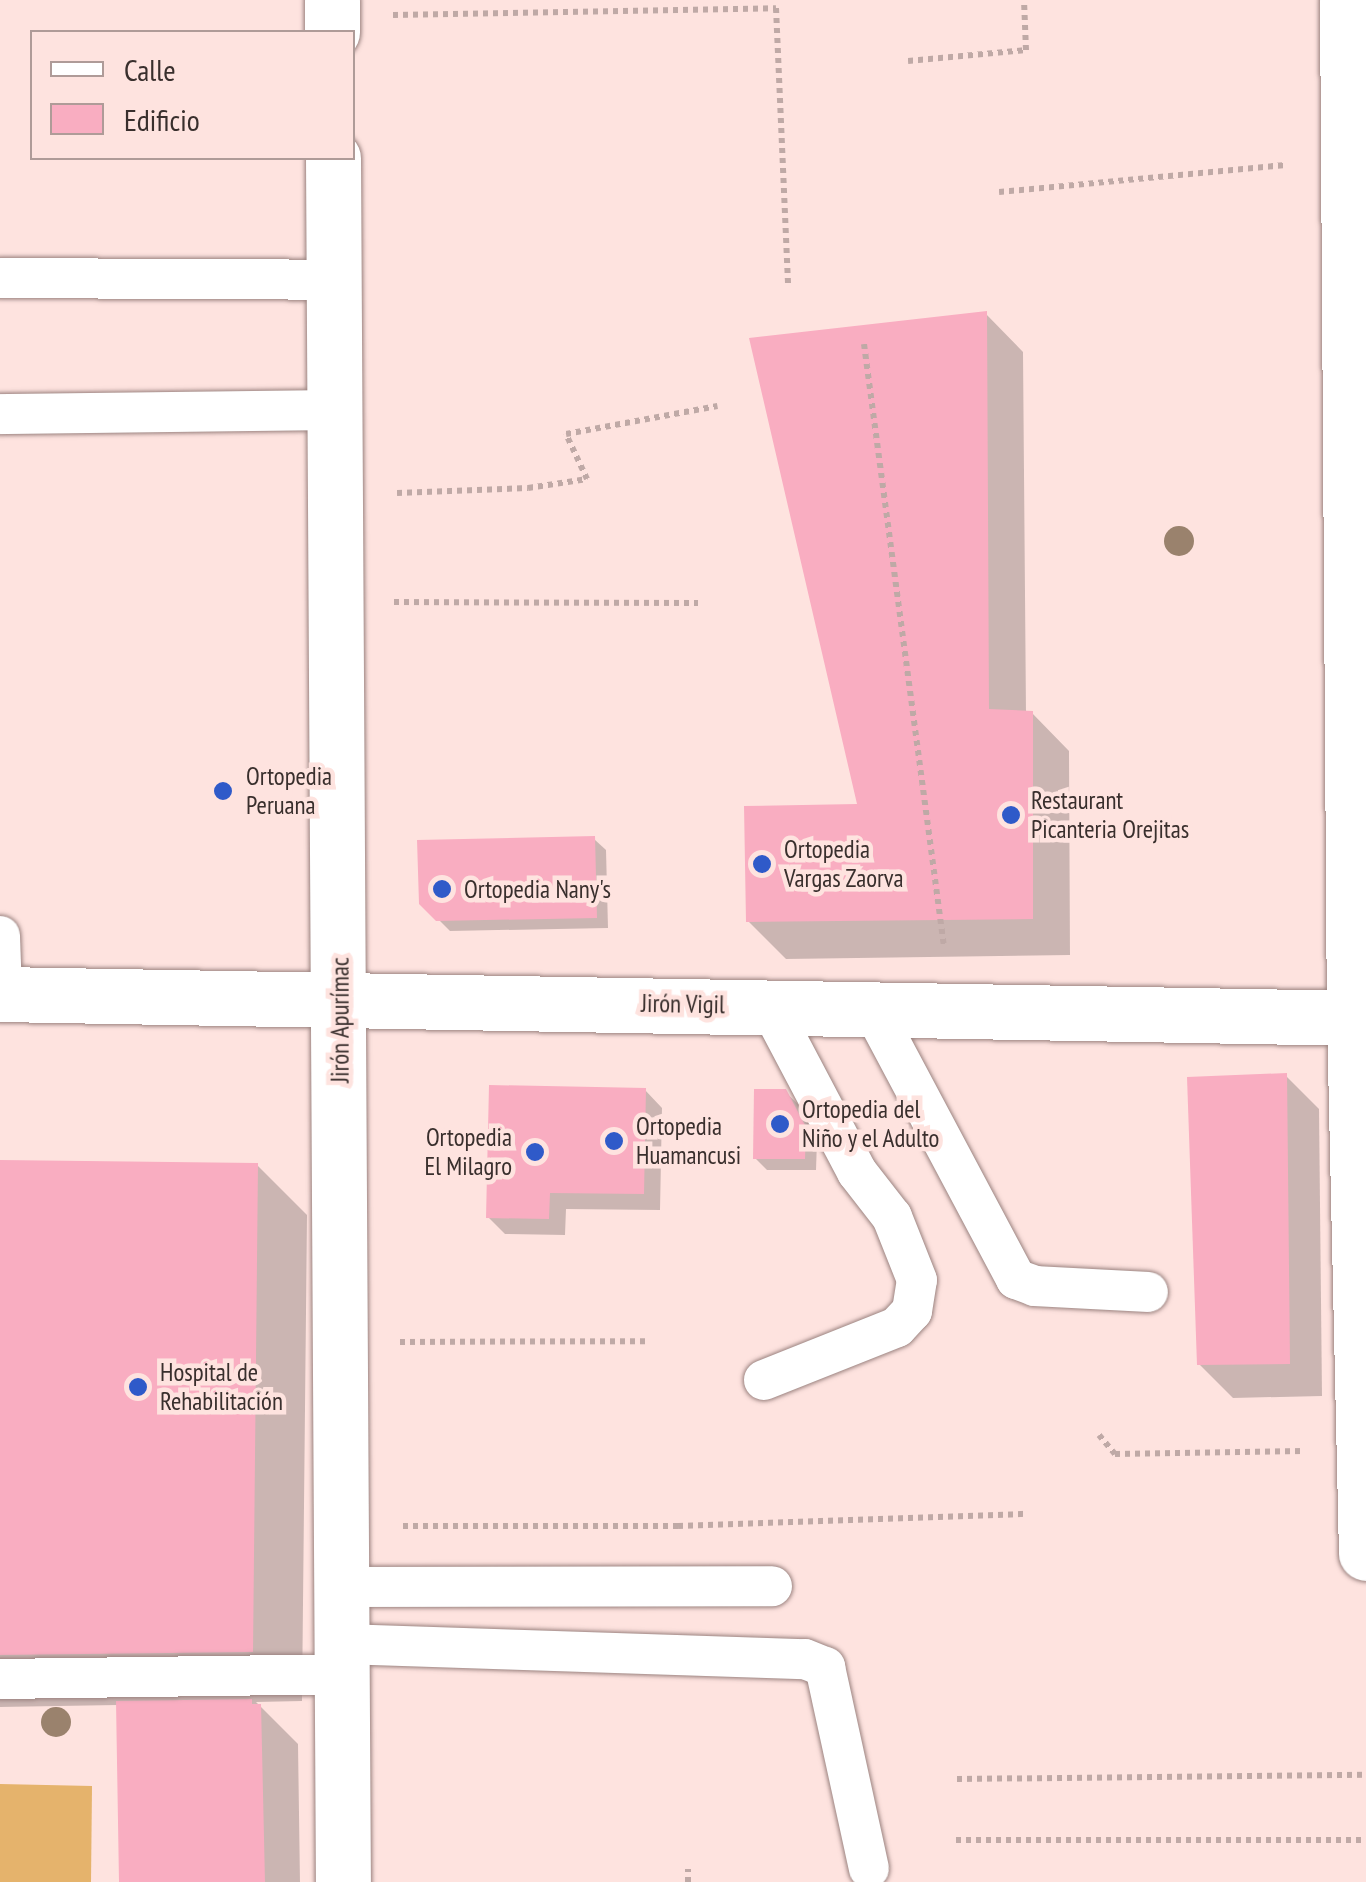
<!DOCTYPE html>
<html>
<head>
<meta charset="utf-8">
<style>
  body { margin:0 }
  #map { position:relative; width:1366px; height:1882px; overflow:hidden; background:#fee3df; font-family:"PT Sans Narrow",sans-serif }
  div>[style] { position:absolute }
  .green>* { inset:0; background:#e5b36c }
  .shadow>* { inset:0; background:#0003 }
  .building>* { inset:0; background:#f9adc1 }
  .path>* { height:6px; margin-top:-3px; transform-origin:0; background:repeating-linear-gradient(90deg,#bfa9a6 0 5px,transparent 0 10px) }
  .roads { filter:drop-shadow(0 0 2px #9b8380) drop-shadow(0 0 2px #9b8380) }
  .lane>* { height:40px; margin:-20px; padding:0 20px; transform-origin:20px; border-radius:20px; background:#fff }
  .street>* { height:55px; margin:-27.5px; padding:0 27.5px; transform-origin:27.5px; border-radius:27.5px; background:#fff }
  .secondary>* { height:55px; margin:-27.5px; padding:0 27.5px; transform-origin:27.5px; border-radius:27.5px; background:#fff }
  .trees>* { width:30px; height:30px; margin:-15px; border-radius:50%; background:#9a826d }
  .dots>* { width:28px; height:28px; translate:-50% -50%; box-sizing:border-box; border:5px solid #fee3df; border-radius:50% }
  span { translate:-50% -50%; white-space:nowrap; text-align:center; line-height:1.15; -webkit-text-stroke:9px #fee3df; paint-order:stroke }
  .poi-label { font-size:25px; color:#392f2d }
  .left { translate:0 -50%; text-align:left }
  .right { translate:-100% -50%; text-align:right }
  .street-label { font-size:25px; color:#392f2d }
  .legend { position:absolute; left:30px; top:30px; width:325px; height:130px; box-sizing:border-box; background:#fee3df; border:2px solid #af9b98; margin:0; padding:12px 18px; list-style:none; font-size:30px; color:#392f2d }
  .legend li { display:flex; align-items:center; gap:20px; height:50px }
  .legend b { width:50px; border:2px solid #af9b98 }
</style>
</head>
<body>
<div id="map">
  <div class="green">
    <div style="clip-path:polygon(0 1784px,92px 1786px,91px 1882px,0 1882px)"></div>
  </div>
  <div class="shadow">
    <div style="clip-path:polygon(986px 314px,1023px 352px,1026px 713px,1032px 713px,1069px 751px,1070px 955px,786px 959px,748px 921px,860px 806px)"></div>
    <div style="clip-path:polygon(594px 839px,606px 850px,608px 928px,450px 931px,422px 903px)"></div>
    <div style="clip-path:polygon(1286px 1076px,1319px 1109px,1322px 1396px,1233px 1398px,1199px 1364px)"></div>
    <div style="clip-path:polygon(645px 1090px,662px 1108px,660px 1210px,566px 1209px,565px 1235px,505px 1234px,488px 1217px)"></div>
    <div style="clip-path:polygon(785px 1092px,798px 1104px,817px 1141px,816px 1170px,767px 1170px,755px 1158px)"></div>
    <div style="clip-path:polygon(0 1163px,257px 1165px,307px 1215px,302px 1701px,256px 1702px,298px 1744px,300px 1882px,121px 1882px,118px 1705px,0 1707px)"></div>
  </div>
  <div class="building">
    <div style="clip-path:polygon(987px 311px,989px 709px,1033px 711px,1033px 919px,746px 922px,744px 806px,857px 804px,749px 338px)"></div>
    <div style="clip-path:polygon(595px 836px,597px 918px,436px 921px,419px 904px,417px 840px)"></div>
    <div style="clip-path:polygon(1287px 1073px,1290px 1364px,1197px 1365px,1187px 1077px)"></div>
    <div style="clip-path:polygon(489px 1085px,646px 1088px,644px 1194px,550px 1193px,549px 1219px,486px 1218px)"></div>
    <div style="clip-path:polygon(754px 1089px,786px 1089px,806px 1127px,805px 1159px,753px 1159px)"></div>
    <div style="clip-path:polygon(0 1160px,258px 1163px,253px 1652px,0 1655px)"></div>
    <div style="clip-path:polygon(252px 1699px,252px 1704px,261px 1704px,265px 1882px,119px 1882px,116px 1701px)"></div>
  </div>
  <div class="path">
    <div style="left:393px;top:15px;width:383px;rotate:-1deg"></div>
    <div style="left:776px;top:8px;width:280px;rotate:87.5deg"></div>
    <div style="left:908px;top:61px;width:119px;rotate:-5.3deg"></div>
    <div style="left:1026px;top:50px;width:50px;rotate:-92.3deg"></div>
    <div style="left:999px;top:192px;width:288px;rotate:-5.4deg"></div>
    <div style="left:864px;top:344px;width:608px;rotate:82.44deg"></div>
    <div style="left:397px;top:493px;width:131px;rotate:-2.2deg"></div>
    <div style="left:528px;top:488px;width:60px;rotate:-8.7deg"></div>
    <div style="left:587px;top:479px;width:50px;rotate:-115deg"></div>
    <div style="left:566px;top:434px;width:154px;rotate:-10.5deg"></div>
    <div style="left:394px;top:602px;width:304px;rotate:0.2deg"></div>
    <div style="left:400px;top:1342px;width:249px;rotate:-0.2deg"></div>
    <div style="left:1099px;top:1435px;width:25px;rotate:50deg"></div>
    <div style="left:1115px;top:1454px;width:189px;rotate:-0.9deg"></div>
    <div style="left:403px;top:1526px;width:275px"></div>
    <div style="left:678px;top:1526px;width:348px;rotate:-2deg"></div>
    <div style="left:957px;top:1779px;width:409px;rotate:-0.6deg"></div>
    <div style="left:956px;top:1840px;width:410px"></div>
    <div style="left:688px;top:1882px;width:13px;rotate:-90deg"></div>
  </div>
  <div class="roads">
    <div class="lane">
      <div style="left:0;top:278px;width:334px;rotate:0.3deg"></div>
      <div style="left:0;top:414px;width:335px;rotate:-0.7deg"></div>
      <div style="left:0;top:936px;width:58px;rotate:88deg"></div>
      <div style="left:872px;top:1008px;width:307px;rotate:62deg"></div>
      <div style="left:1016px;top:1279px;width:20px;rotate:20deg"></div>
      <div style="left:1035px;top:1286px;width:113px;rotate:3deg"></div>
      <div style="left:764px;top:1380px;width:143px;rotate:-21.7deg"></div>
      <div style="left:897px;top:1327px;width:22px;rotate:-47deg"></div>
      <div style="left:912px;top:1311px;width:31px;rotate:-81deg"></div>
      <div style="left:917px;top:1280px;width:68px;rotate:-111.6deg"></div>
      <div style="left:892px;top:1217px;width:57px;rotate:-127.9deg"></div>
      <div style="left:857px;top:1172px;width:189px;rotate:-117.8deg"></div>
      <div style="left:342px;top:1587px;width:430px;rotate:-0.1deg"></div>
      <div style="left:342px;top:1644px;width:463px;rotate:1.9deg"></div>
      <div style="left:805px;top:1659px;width:22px;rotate:22deg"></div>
      <div style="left:825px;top:1667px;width:206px;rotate:77.7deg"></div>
      <div style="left:0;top:1679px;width:342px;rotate:-0.8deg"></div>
    </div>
    <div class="street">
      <div style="left:332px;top:0;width:32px;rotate:90deg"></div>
      <div style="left:1347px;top:0;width:1018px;rotate:89.61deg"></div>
      <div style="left:1354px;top:1018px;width:535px;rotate:88.72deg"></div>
      <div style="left:333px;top:158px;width:1724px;rotate:89.67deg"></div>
    </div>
    <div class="secondary">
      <div style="left:0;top:994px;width:1366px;rotate:1.01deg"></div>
    </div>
  </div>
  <div class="trees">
    <div style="left:1179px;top:541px"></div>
    <div style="left:56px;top:1722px"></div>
  </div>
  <div class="dots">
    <div style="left:223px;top:791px;background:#2f5ac9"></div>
    <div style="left:1011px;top:815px;background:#2f5ac9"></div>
    <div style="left:762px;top:864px;background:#2f5ac9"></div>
    <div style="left:442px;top:889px;background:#2f5ac9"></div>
    <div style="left:780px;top:1124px;background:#2f5ac9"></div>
    <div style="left:614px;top:1141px;background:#2f5ac9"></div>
    <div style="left:535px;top:1152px;background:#2f5ac9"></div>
    <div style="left:138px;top:1387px;background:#2f5ac9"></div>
  </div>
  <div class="poi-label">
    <span class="left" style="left:246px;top:791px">Ortopedia<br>Peruana</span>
    <span class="left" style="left:1031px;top:815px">Restaurant<br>Picanteria Orejitas</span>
    <span class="left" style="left:784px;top:864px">Ortopedia<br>Vargas Zaorva</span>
    <span class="left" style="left:464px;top:889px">Ortopedia Nany's</span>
    <span class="left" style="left:802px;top:1124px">Ortopedia del<br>Niño y el Adulto</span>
    <span class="left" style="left:636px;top:1141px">Ortopedia<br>Huamancusi</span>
    <span class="right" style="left:512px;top:1152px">Ortopedia<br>El Milagro</span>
    <span class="left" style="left:160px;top:1387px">Hospital de<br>Rehabilitación</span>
  </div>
  <div class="street-label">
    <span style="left:683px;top:1004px;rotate:1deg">Jirón Vigil</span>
    <span style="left:340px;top:1020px;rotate:-90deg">Jirón Apurímac</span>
  </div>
  <ul class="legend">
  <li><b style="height:12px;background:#fff"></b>Calle</li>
  <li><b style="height:28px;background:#f9adc1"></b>Edificio</li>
  </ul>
</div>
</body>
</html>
